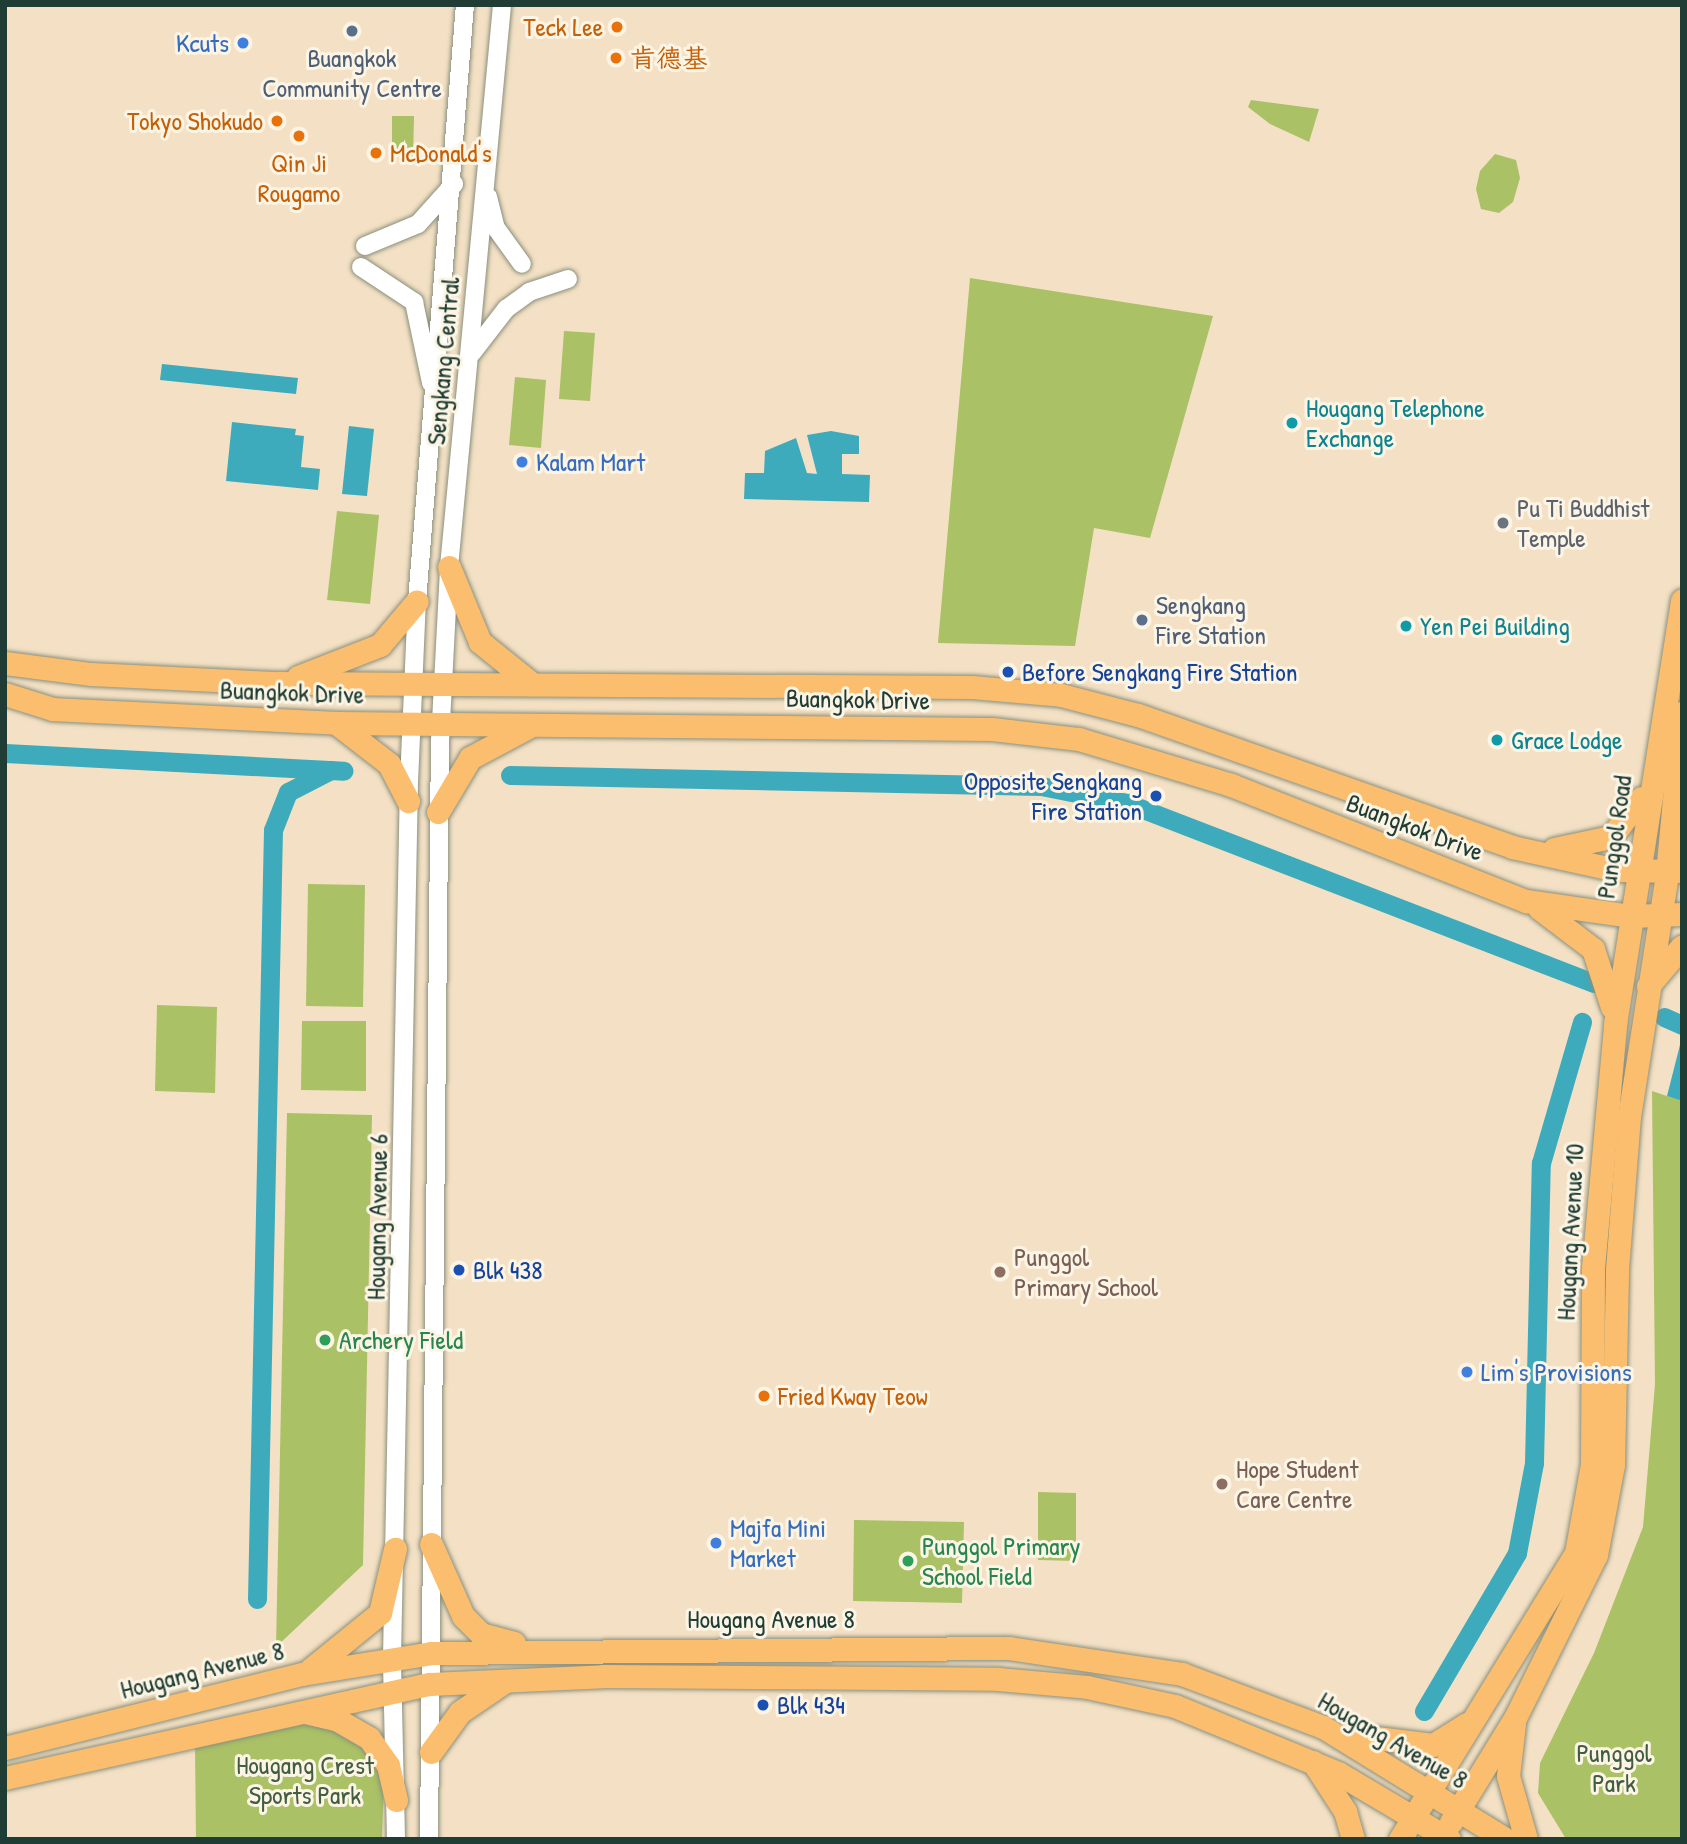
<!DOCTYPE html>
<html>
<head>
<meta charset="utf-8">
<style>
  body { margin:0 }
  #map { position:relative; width:1687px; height:1844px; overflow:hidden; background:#f4e1c5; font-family:"Patrick Hand","LXGW WenKai TC",sans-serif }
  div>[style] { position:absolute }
  .green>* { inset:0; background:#aac166 }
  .water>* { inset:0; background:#3dabbc }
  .canal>* { height:19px; margin:-9.5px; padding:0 9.5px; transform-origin:9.5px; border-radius:9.5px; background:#3dabbc }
  .roads { filter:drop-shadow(0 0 2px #8a8f7c) drop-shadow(0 0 2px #8a8f7c) }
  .minor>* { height:18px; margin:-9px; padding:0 9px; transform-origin:9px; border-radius:9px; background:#fff }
  .major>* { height:23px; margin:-11.5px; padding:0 11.5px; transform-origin:11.5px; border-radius:11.5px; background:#fbbd6e }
  .dots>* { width:19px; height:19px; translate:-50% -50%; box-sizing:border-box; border:4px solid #fcf5e5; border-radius:50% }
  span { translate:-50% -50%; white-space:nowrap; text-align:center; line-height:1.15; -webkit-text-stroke:6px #fcf5e5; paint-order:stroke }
  .food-label { font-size:26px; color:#c56008 }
  .right { translate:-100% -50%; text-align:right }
  .left { translate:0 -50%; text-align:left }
  .shop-label { font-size:26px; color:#366cbe }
  .service-label { font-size:26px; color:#4e5e75 }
  .street-label { font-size:26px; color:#1f3d34 }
  .culture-label { font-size:26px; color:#0d838f }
  .worship-label { font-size:26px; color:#5b616d }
  .transit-label { font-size:26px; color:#164399 }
  .education-label { font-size:26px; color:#785e54 }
  .leisure-label { font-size:26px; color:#27864d }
  .park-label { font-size:26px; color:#425e40 }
  .frame { position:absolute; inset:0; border:7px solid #1f3d34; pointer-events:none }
</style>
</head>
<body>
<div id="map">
  <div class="green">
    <div style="clip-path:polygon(1251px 100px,1319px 109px,1309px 142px,1270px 124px,1248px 107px)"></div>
    <div style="clip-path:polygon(392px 116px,414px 116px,413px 161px,392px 154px)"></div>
    <div style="clip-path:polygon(1495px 154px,1516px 160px,1520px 178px,1513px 202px,1499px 213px,1481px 209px,1476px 189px,1480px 171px)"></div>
    <div style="clip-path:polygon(970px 278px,1213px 316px,1150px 538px,1094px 528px,1075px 646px,938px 643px)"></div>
    <div style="clip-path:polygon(564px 331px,595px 333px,590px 401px,559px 399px)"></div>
    <div style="clip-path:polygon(515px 377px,546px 380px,541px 448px,509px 445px)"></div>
    <div style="clip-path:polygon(337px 511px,379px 515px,370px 604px,327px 600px)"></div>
    <div style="clip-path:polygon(308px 884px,365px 885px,363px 1007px,306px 1006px)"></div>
    <div style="clip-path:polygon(157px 1005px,217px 1007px,215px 1093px,155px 1091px)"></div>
    <div style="clip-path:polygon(302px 1021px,366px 1021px,366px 1091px,301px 1090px)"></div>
    <div style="clip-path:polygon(1652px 1091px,1682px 1101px,1682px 1839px,1566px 1839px,1538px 1793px,1540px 1763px,1594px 1653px,1643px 1527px,1655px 1384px)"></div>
    <div style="clip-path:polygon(287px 1113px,372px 1115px,363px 1565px,276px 1647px)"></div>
    <div style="clip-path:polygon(1038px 1492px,1076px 1493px,1076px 1561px,1038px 1560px)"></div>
    <div style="clip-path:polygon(854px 1520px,964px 1522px,962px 1603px,853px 1601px)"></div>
    <div style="clip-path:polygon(320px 1722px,363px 1745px,384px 1779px,382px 1839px,196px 1839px,195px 1745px,261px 1727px)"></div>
  </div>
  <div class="water">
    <div style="clip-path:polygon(162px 364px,298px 378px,296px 394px,160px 380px)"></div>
    <div style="clip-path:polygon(232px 422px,296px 429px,295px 435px,304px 436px,301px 467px,320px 469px,318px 490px,226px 481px)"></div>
    <div style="clip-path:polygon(349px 426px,374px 429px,367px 496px,342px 494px)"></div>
    <div style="clip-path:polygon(831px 431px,859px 436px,859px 454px,842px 454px,842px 474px,870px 475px,869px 502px,744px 499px,745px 473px,764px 473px,765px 451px,796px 438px,807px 473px,817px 474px,807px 435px)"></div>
    <div style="clip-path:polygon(1682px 1037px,1682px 1101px,1667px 1096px)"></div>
  </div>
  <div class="canal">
    <div style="left:5px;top:753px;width:339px;rotate:3deg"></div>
    <div style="left:510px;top:775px;width:531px;rotate:1.19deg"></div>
    <div style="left:1041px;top:786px;width:88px;rotate:11.2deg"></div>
    <div style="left:1127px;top:803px;width:500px;rotate:21.1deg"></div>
    <div style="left:1664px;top:1017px;width:20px;rotate:24deg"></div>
    <div style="left:257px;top:1599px;width:769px;rotate:-88.81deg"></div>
    <div style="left:273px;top:830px;width:41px;rotate:-68.5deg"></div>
    <div style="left:288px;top:792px;width:48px;rotate:-27.1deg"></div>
    <div style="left:1424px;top:1711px;width:183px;rotate:-59.5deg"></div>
    <div style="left:1517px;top:1553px;width:92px;rotate:-79.3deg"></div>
    <div style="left:1534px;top:1463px;width:300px;rotate:-88.7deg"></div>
    <div style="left:1541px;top:1163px;width:147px;rotate:-73.8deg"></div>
  </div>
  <div class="roads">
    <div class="minor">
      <div style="left:488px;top:197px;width:32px;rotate:76deg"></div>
      <div style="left:496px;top:228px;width:44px;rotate:54.2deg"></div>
      <div style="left:365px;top:246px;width:57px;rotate:-22.5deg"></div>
      <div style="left:418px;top:224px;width:54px;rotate:-48deg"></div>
      <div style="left:361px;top:267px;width:64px;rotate:33.4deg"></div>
      <div style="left:414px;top:302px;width:83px;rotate:78.1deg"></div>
      <div style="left:472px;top:353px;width:56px;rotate:-52.3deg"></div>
      <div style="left:506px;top:309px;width:29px;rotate:-36deg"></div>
      <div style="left:529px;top:292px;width:41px;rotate:-18.4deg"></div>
      <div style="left:396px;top:1839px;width:180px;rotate:-91.3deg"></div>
      <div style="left:392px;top:1659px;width:877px;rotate:-88.89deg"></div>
      <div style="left:409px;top:782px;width:181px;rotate:-87.5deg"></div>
      <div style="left:417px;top:601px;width:598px;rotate:-85.4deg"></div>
      <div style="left:429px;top:1839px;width:1098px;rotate:-89.43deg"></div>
      <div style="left:440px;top:741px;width:174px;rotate:-87deg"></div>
      <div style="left:449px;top:567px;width:564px;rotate:-84.61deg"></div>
    </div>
    <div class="major">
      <div style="left:449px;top:567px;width:81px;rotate:67.5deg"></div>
      <div style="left:480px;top:642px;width:67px;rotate:38.9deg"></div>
      <div style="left:5px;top:663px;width:87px;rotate:7.3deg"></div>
      <div style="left:91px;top:674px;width:187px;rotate:2.8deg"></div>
      <div style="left:278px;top:683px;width:694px;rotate:0.33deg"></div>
      <div style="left:972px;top:687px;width:89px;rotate:5.1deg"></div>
      <div style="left:1061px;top:695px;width:80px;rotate:14.6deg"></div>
      <div style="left:1138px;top:715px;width:397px;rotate:19.4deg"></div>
      <div style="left:1512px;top:847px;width:107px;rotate:12.4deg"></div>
      <div style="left:1617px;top:870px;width:65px;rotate:0.9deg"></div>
      <div style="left:298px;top:677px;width:88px;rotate:-21.3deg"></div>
      <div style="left:380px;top:645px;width:57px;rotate:-49.9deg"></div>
      <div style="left:5px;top:694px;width:50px;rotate:17.4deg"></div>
      <div style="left:53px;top:709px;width:283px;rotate:2.8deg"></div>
      <div style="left:336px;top:723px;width:656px;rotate:0.52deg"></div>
      <div style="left:992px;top:729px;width:88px;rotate:6.6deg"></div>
      <div style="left:1079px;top:739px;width:159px;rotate:16.8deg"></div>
      <div style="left:1231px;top:785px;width:317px;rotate:21.5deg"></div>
      <div style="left:1526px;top:901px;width:107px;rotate:8.1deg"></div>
      <div style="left:1632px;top:916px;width:50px;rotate:-2.3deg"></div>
      <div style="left:336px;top:723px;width:67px;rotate:37.7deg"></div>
      <div style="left:389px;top:764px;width:42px;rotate:62.8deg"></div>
      <div style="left:438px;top:812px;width:63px;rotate:-59.3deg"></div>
      <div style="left:470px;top:758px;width:70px;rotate:-28deg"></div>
      <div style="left:1554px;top:849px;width:58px;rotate:-11.9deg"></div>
      <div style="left:1611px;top:837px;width:49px;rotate:-52.4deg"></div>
      <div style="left:1539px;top:908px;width:68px;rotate:37.2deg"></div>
      <div style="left:1593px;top:949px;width:61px;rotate:71.9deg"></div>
      <div style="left:1648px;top:986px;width:52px;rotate:-49.6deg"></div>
      <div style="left:431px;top:1544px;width:79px;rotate:66deg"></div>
      <div style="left:463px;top:1616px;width:25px;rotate:45deg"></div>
      <div style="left:481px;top:1634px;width:34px;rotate:15deg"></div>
      <div style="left:311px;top:1669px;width:89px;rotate:-39.1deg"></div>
      <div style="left:380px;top:1613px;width:66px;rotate:-76.8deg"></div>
      <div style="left:305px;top:1712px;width:32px;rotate:13deg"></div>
      <div style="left:336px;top:1719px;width:38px;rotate:30deg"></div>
      <div style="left:369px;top:1738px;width:33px;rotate:55deg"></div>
      <div style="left:388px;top:1765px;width:36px;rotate:77deg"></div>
      <div style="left:1514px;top:1724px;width:52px;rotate:96.6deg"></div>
      <div style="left:1508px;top:1776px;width:66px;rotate:74.1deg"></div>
      <div style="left:1352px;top:1735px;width:82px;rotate:7deg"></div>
      <div style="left:1433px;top:1745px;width:40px;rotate:-32deg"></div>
      <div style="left:5px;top:1748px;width:306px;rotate:-14deg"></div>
      <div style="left:302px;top:1674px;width:131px;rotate:-9.2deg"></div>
      <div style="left:431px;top:1653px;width:578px;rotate:-0.5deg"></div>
      <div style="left:1009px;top:1648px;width:175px;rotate:8.5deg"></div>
      <div style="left:1182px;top:1674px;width:151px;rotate:20.6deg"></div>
      <div style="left:1323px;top:1727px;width:214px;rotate:31.6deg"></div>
      <div style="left:431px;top:1752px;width:49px;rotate:-54.1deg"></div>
      <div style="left:460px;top:1712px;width:53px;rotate:-34.3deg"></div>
      <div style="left:1313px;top:1762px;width:59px;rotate:56.9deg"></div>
      <div style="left:1345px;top:1811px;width:29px;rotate:74deg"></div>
      <div style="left:5px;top:1778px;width:435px;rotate:-12.5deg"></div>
      <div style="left:430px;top:1684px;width:173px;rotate:-2.6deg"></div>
      <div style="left:603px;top:1676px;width:395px;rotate:0.4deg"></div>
      <div style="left:998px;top:1679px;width:89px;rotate:5.1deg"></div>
      <div style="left:1087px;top:1687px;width:90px;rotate:12.2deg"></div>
      <div style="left:1175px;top:1706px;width:176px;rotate:22.3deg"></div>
      <div style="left:1338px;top:1773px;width:129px;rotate:30.7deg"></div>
      <div style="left:1451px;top:1822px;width:122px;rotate:-58.4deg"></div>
      <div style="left:1515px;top:1718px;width:182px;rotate:-63.6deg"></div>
      <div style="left:1596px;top:1555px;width:92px;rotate:-79.3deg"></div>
      <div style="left:1613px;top:1465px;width:196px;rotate:-88.8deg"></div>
      <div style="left:1617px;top:1269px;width:152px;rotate:-85.5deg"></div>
      <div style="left:1629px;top:1117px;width:247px;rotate:-81.1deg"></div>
      <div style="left:1667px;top:873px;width:161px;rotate:-84.6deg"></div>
      <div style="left:1400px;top:1839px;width:336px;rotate:-58.4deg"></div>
      <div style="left:1576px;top:1553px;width:90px;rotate:-79.8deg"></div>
      <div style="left:1592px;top:1464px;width:196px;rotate:-89.7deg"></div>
      <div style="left:1593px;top:1268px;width:245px;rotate:-84.8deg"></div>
      <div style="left:1615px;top:1024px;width:429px;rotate:-81deg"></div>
    </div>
  </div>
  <div class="dots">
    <div style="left:617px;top:27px;background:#e8710a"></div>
    <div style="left:352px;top:31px;background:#5c6f8a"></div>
    <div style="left:243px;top:43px;background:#3f7fe0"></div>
    <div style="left:616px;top:58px;background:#e8710a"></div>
    <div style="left:277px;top:121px;background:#e8710a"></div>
    <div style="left:299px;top:136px;background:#e8710a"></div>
    <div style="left:376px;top:153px;background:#e8710a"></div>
    <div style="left:1292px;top:423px;background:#0f9aa8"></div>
    <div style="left:522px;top:462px;background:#3f7fe0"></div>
    <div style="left:1503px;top:523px;background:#6b7280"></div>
    <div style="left:1142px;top:620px;background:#5c6f8a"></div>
    <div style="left:1406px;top:626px;background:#0f9aa8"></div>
    <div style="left:1008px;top:672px;background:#1a4fb4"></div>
    <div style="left:1497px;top:740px;background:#0f9aa8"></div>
    <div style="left:1156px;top:796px;background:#1a4fb4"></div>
    <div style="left:459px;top:1270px;background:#1a4fb4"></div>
    <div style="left:1000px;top:1272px;background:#8d6e63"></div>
    <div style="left:325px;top:1340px;background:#2e9e5b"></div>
    <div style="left:1467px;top:1372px;background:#3f7fe0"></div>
    <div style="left:764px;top:1396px;background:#e8710a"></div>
    <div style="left:1222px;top:1484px;background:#8d6e63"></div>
    <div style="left:716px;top:1543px;background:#3f7fe0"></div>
    <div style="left:908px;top:1561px;background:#2e9e5b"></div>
    <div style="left:763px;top:1705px;background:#1a4fb4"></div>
  </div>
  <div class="food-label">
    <span class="right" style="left:603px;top:27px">Teck Lee</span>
    <span class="left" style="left:630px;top:58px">肯德基</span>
    <span class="right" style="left:263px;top:121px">Tokyo Shokudo</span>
    <span class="left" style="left:390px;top:153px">McDonald's</span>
    <span style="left:299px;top:178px">Qin Ji<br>Rougamo</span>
    <span class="left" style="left:778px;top:1396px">Fried Kway Teow</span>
  </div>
  <div class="shop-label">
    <span class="right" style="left:229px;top:43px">Kcuts</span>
    <span class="left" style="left:536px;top:462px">Kalam Mart</span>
    <span class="left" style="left:1481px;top:1372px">Lim's Provisions</span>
    <span class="left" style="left:730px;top:1543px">Majfa Mini<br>Market</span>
  </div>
  <div class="service-label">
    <span style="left:352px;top:73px">Buangkok<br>Community Centre</span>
    <span class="left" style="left:1156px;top:620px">Sengkang<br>Fire Station</span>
  </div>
  <div class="street-label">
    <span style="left:443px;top:361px;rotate:-85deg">Sengkang Central</span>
    <span style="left:292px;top:692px;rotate:2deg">Buangkok Drive</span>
    <span style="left:858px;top:699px;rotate:1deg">Buangkok Drive</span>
    <span style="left:1415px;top:827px;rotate:21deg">Buangkok Drive</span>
    <span style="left:1614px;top:837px;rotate:-82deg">Punggol Road</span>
    <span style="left:377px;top:1217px;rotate:-89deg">Hougang Avenue 6</span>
    <span style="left:1570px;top:1232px;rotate:-87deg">Hougang Avenue 10</span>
    <span style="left:771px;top:1619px">Hougang Avenue 8</span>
    <span style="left:202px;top:1670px;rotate:-14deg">Hougang Avenue 8</span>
    <span style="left:1393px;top:1740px;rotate:30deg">Hougang Avenue 8</span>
  </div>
  <div class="culture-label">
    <span class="left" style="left:1306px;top:423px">Hougang Telephone<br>Exchange</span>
    <span class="left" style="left:1420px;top:626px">Yen Pei Building</span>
    <span class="left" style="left:1511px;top:740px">Grace Lodge</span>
  </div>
  <div class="worship-label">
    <span class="left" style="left:1517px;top:523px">Pu Ti Buddhist<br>Temple</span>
  </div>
  <div class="transit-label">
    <span class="left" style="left:1022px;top:672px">Before Sengkang Fire Station</span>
    <span class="right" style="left:1142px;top:796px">Opposite Sengkang<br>Fire Station</span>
    <span class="left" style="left:473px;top:1270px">Blk 438</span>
    <span class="left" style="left:777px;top:1705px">Blk 434</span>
  </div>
  <div class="education-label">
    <span class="left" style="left:1014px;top:1272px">Punggol<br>Primary School</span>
    <span class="left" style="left:1236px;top:1484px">Hope Student<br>Care Centre</span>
  </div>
  <div class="leisure-label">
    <span class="left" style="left:339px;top:1340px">Archery Field</span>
    <span class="left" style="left:922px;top:1561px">Punggol Primary<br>School Field</span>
  </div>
  <div class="park-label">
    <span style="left:1614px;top:1768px">Punggol<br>Park</span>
    <span style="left:305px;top:1780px">Hougang Crest<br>Sports Park</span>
  </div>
  <div class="frame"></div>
</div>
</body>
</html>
